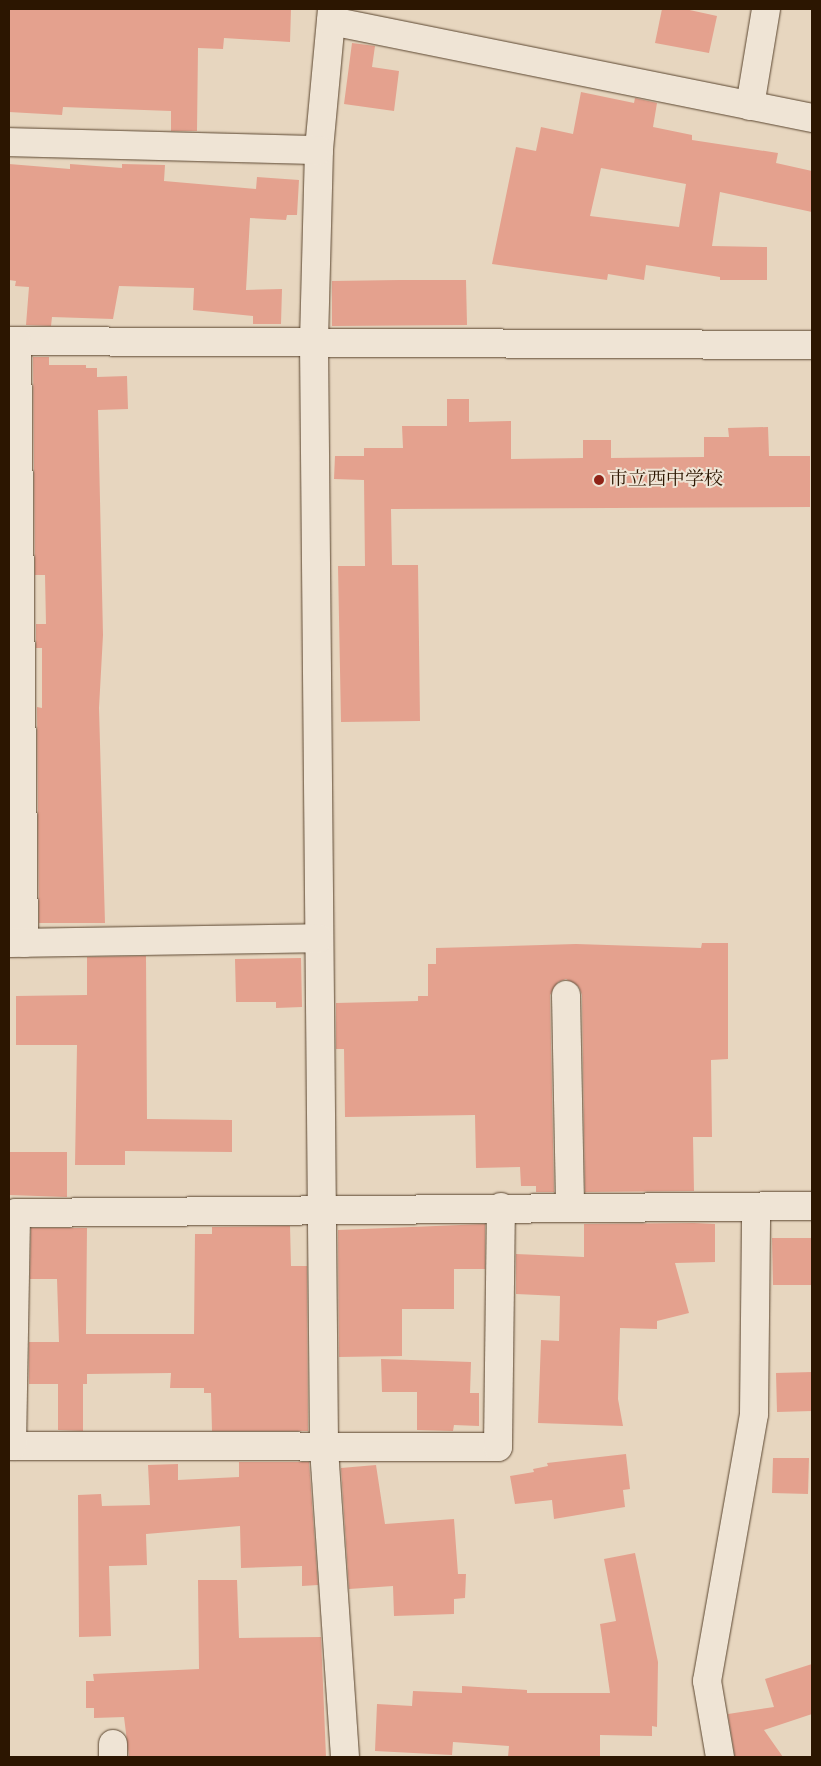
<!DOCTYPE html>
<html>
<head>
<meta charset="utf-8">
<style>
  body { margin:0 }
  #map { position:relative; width:821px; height:1766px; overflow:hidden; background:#e7d6bf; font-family:"IM FELL DW Pica","Noto Serif JP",serif }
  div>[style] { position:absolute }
  .building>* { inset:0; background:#e4a18e }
  .roads { filter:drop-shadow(0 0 1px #5b4630) drop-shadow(0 0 1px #5b4630) }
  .minor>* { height:28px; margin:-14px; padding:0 14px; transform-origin:14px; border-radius:14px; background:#efe4d5 }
  .dots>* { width:14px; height:14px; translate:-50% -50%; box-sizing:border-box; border:2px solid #efe4d5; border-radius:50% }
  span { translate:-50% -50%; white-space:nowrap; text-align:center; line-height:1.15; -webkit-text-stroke:4px #efe4d5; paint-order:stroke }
  .poi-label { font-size:19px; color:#2c1601 }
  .left { translate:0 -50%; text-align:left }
  .frame { position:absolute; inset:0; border:10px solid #2c1601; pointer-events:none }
</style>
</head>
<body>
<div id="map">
  <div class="building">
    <div style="clip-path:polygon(9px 9px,291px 9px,290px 42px,224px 38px,223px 49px,198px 48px,197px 131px,171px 131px,171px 111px,63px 107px,62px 115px,9px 112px)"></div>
    <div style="clip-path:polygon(662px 9px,685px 9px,717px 16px,709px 53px,655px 43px)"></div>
    <div style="clip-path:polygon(352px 43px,375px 46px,372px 67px,399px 71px,394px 111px,344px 104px)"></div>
    <div style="clip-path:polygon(evenodd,581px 92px,634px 103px,635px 98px,657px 103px,653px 127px,692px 135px,692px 140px,778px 153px,776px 163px,812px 171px,812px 212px,720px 192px,712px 246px,767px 247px,767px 280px,720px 280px,720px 277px,646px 265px,644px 280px,608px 274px,607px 280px,492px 264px,516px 147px,536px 151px,541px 127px,573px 134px,581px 92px,601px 168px,686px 184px,679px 227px,590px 216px,601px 168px)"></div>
    <div style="clip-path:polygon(9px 164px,70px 169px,70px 164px,122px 168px,122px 164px,165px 165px,164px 181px,256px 189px,257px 177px,299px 180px,297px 215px,287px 215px,286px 220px,250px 218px,246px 290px,282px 289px,281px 324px,253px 324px,253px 316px,193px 310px,194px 288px,119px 286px,113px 319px,52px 317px,51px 326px,26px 325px,29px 287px,15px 286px,16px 281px,9px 280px)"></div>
    <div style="clip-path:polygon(399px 280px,466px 280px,467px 325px,332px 326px,332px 281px)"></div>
    <div style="clip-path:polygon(33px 357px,49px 357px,49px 365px,86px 365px,86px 368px,97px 368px,97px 377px,127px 376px,128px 409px,98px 410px,103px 635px,99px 708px,105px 923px,39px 923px,37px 707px,42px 708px,42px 648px,36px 648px,36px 624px,46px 624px,45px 575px,35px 575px)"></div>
    <div style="clip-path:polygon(447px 399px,469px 399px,469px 422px,511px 421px,511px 459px,583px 458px,583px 440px,611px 440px,611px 458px,704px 457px,704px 437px,729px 437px,728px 428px,768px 427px,769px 456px,810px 456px,810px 507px,391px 509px,392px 565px,418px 565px,420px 721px,341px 722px,338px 566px,365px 566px,364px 480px,334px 479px,335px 456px,364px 456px,364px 448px,403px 448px,402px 426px,447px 426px)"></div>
    <div style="clip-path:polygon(702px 943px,728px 943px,728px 1059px,711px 1060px,712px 1137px,693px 1137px,694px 1191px,585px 1192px,582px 995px,579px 987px,566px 979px,558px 982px,550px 995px,554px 1192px,536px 1192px,536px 1186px,521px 1186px,520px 1167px,476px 1168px,475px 1115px,345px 1117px,344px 1049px,336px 1049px,336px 1003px,418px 1001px,418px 996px,428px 996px,428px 964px,436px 964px,436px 948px,576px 944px,701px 948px)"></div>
    <div style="clip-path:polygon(146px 956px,147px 1119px,232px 1120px,232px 1152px,125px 1151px,125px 1165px,75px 1165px,77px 1045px,16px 1045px,16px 996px,87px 995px,87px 957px)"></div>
    <div style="clip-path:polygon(301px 958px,302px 1007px,276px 1008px,276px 1002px,236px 1002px,235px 959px)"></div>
    <div style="clip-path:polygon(9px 1152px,67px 1152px,67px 1197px,9px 1195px)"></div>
    <div style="clip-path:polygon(694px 1223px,715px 1224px,715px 1262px,675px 1263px,689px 1313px,657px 1321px,657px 1329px,620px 1328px,618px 1399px,623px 1426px,538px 1423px,541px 1340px,559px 1341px,560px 1296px,516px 1294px,516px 1254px,584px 1257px,584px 1224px)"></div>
    <div style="clip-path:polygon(485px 1224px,485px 1269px,454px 1269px,454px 1309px,402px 1309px,402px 1356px,339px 1357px,338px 1230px)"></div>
    <div style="clip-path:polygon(290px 1226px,291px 1266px,307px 1266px,308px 1431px,212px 1431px,211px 1393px,204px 1393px,204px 1388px,170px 1388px,171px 1373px,87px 1374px,87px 1384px,83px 1384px,83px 1431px,58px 1430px,58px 1384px,29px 1384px,29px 1342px,59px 1342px,57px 1279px,30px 1279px,31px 1228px,87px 1228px,86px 1334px,194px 1334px,195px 1234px,212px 1234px,212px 1227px)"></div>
    <div style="clip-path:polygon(772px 1238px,812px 1238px,812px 1285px,773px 1285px)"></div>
    <div style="clip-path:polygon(381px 1359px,471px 1362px,470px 1393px,479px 1393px,479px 1426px,454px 1425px,453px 1431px,417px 1430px,417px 1392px,382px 1392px)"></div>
    <div style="clip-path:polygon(812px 1372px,812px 1411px,777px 1412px,776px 1373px)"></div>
    <div style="clip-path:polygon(626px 1454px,630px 1489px,623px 1490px,625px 1507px,554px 1519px,552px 1500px,515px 1504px,510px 1476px,534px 1472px,533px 1469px,548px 1466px,547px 1463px)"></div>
    <div style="clip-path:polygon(773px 1458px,809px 1458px,808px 1494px,772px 1493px)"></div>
    <div style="clip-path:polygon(239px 1462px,309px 1462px,318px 1585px,302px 1586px,302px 1566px,241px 1568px,240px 1526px,146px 1534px,147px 1565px,109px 1566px,111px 1636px,79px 1637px,78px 1495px,101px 1494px,102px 1506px,150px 1505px,148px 1465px,178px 1464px,178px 1480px,239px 1477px)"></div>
    <div style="clip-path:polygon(376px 1465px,385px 1524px,454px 1519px,458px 1574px,466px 1574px,465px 1598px,454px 1599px,454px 1614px,394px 1616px,393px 1586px,349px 1589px,341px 1468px)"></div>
    <div style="clip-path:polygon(635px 1553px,658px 1662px,657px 1727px,652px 1726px,652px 1736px,600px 1735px,600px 1757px,508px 1757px,509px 1746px,453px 1742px,452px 1755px,375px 1751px,377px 1704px,412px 1706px,413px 1691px,462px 1693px,462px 1686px,527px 1690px,527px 1693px,610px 1693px,600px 1624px,616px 1621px,604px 1559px)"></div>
    <div style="clip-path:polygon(198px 1580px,237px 1580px,239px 1638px,321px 1637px,326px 1757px,129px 1757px,124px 1717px,94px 1718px,94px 1708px,86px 1708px,86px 1681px,94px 1681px,93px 1674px,199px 1669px)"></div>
    <div style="clip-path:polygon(812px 1664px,812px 1714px,764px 1730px,783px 1757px,735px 1757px,728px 1714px,774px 1707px,765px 1679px)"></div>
  </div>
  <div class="roads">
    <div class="minor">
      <div style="left:332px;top:9px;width:142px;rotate:95.3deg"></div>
      <div style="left:319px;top:150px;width:192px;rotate:91.5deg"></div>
      <div style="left:314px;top:342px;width:1107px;rotate:89.48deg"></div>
      <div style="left:324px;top:1449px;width:309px;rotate:86.1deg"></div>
      <div style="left:331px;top:21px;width:491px;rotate:11.4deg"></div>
      <div style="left:750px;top:106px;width:98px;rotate:-80.6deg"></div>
      <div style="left:9px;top:142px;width:310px;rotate:1.5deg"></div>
      <div style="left:9px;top:341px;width:803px;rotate:0.29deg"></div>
      <div style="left:17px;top:341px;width:602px;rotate:89.33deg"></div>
      <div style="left:9px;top:943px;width:310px;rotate:-0.9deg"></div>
      <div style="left:566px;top:995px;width:212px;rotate:88.9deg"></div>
      <div style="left:9px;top:1446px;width:489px;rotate:0.1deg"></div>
      <div style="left:498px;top:1447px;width:240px;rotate:-89.3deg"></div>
      <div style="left:12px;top:1446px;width:233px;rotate:-89deg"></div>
      <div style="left:16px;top:1213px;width:796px;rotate:-0.5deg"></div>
      <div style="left:113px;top:1757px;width:13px;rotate:-90deg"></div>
      <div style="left:720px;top:1757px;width:77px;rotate:-99.7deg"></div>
      <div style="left:707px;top:1681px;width:271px;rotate:-80deg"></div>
      <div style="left:754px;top:1414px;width:207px;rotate:-89.4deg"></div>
    </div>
  </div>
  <div class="dots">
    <div style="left:599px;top:480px;background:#8f2418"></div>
  </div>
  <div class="poi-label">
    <span class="left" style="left:609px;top:480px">市立西中学校</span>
  </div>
  <div class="frame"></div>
</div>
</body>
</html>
